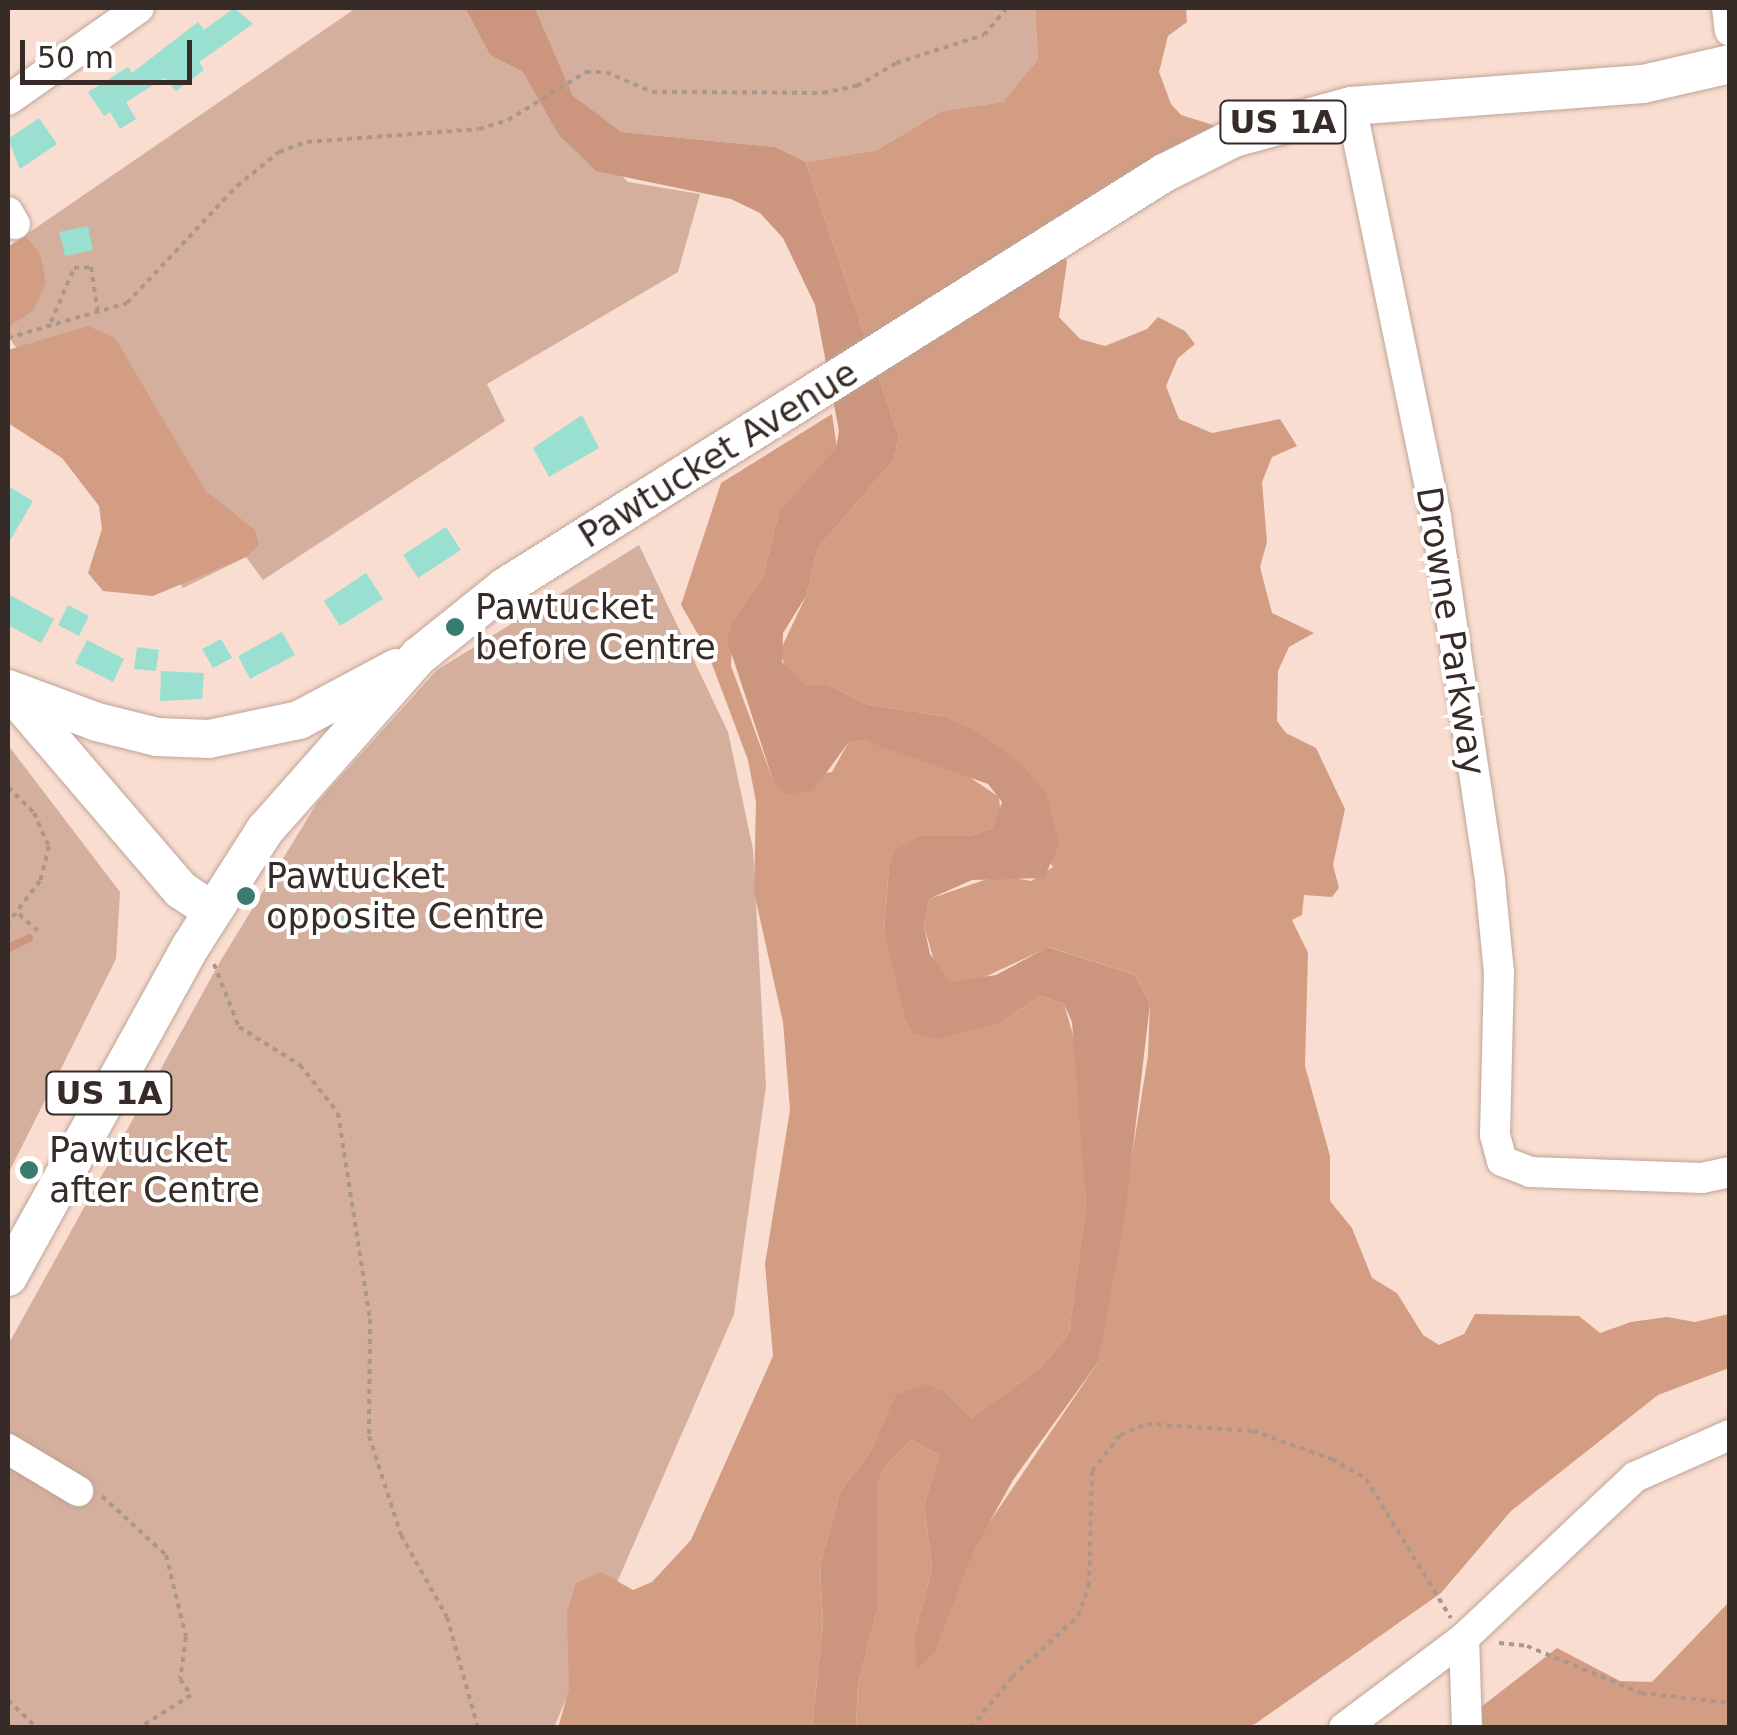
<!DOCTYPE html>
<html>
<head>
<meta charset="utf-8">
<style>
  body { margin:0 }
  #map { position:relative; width:1737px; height:1735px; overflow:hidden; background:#f9ddd0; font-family:"DejaVu Sans",sans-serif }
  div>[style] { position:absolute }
  .green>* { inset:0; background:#d4af9d }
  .forest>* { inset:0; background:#d29d83 }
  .water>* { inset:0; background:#cb967d }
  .stream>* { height:8px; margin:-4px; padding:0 4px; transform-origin:4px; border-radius:4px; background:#cb967d }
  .building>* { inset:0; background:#99e0d1 }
  .path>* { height:4px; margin-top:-2px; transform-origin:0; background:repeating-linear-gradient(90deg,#ab968c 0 5px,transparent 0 10px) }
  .roads { filter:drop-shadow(0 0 2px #bea397) drop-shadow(0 0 2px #bea397) }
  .minor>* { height:30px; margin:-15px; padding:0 15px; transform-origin:15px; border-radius:15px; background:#fff }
  .major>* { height:38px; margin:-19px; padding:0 19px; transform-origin:19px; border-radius:19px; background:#fff }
  .dots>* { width:28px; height:28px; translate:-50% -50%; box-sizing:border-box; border:5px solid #fff; border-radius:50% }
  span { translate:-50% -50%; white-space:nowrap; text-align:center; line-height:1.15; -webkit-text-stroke:8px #fff; paint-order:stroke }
  .shield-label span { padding:2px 8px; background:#fff; border:2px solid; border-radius:8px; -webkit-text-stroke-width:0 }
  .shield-label { font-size:32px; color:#362b26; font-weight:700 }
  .street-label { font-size:35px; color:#362b26 }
  .poi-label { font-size:35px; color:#362b26 }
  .left { translate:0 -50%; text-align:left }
  .frame { position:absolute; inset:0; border:10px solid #362b26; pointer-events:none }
  .scale { position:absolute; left:20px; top:40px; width:172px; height:45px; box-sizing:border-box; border:5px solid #362b26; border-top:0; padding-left:12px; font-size:30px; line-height:35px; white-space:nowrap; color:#362b26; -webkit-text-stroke:8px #fff; paint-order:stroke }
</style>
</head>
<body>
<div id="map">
  <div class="green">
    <div style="clip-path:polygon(356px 8px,465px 8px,490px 55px,523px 72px,628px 182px,700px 194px,678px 272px,487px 384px,505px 421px,263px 580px,246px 557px,183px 588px,8px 336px,8px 247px)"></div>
    <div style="clip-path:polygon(535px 8px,1035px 8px,1038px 59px,1003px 102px,942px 111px,877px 150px,806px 162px,775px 147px,621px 132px,601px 123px,573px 96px)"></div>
    <div style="clip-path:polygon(639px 545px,728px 732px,753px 849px,766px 1086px,734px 1314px,554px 1727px,8px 1727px,8px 1345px,221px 960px,317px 803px,437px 670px)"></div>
    <div style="clip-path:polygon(8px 745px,120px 892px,116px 959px,8px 1174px)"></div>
  </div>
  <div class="forest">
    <div style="clip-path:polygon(1035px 8px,1186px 8px,1187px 22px,1168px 36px,1159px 72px,1171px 104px,1181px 115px,1213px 125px,1222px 150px,1059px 248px,1067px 262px,1059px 317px,1080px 339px,1105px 346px,1147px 329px,1158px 317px,1185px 331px,1195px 344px,1178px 358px,1166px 386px,1179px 419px,1212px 433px,1280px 419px,1297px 446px,1272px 457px,1262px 482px,1267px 542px,1260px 567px,1272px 613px,1314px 633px,1289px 647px,1278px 671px,1277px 721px,1286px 733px,1316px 748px,1345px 809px,1333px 865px,1339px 888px,1332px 897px,1304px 895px,1302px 915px,1292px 920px,1308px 953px,1305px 1066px,1330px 1156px,1330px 1201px,1352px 1228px,1372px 1278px,1397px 1293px,1423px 1335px,1439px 1345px,1464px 1334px,1475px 1314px,1579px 1316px,1600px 1333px,1631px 1322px,1667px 1317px,1695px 1322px,1729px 1314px,1729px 1368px,1658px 1395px,1511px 1511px,1441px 1593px,1255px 1724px,1240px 1728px,856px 1727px,858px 1685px,877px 1610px,877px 1487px,884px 1468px,912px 1440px,939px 1456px,924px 1505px,932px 1569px,915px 1632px,1099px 1361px,1148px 1056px,1150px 1004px,1135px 975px,1049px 947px,972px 983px,950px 982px,936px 968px,924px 926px,929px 899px,999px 875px,1031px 881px,1053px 867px,942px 716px,866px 704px,829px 685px,806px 686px,787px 674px,780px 651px,806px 596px,818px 548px,893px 461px,899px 438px,806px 162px,877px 150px,942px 111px,1003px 102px,1038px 59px)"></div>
    <div style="clip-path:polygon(25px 236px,40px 253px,46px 283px,33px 311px,8px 327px,8px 247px)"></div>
    <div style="clip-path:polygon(88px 326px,115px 338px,205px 490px,255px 530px,259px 545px,246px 557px,153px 596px,103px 591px,88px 573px,102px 529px,99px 506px,62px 458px,8px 423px,8px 350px)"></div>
    <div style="clip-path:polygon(832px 414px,837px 448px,779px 511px,763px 577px,733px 620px,731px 666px,773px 780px,832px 772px,848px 743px,863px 740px,956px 768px,999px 797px,1001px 816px,993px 828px,968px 836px,920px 836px,889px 867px,884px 930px,899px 985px,1001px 1022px,1040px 996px,1064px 1004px,1076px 1045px,1086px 1207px,1069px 1333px,1040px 1368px,971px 1418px,946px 1392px,896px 1396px,870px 1452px,840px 1492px,820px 1565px,823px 1624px,812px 1727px,558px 1728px,569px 1689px,567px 1612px,576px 1583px,601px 1572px,633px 1590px,652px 1582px,691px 1540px,773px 1356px,765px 1264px,790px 1110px,783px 1022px,754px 892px,756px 802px,748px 760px,706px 648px,681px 605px,721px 483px)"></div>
    <div style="clip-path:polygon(1729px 1602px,1729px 1727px,1454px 1728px,1557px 1648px,1620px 1681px,1652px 1682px)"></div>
  </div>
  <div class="water">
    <div style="clip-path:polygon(465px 8px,535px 8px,573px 96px,621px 132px,775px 147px,806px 162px,899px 438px,893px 461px,818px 548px,806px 596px,783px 633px,782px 662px,805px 685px,829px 685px,866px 704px,942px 716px,974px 730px,1019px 762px,1046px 792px,1059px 845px,1044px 878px,972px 880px,929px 899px,924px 926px,930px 954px,950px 982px,996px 975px,1048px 947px,1135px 975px,1150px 1004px,1126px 1207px,1099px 1361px,1013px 1480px,973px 1552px,934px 1653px,916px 1671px,915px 1632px,932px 1569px,924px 1505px,939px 1456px,912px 1440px,884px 1468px,877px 1487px,877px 1610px,858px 1685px,856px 1727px,812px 1727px,823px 1624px,820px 1565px,840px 1492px,870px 1452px,896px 1395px,926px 1384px,946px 1392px,971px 1418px,1040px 1368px,1069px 1333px,1086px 1206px,1072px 1022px,1064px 1004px,1040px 996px,1001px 1022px,936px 1039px,914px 1033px,905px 1018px,884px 930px,889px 867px,896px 850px,920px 836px,968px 836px,993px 828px,1002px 802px,988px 784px,863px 740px,848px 743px,813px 791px,784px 794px,773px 780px,727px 640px,733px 620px,763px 577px,779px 511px,836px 448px,839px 431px,815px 305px,783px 238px,760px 213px,731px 199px,596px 171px,559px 135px,523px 72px,490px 55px)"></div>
  </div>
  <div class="stream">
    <div style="left:8px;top:948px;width:23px;rotate:-25deg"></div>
  </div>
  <div class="building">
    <div style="clip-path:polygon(234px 8px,253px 24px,199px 62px,204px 70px,176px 91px,165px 78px,126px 102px,136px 119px,120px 129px,110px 112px,104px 116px,88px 92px,128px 67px,132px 73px,198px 22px,204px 30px)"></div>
    <div style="clip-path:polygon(39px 118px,57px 144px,20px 169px,8px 139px)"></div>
    <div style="clip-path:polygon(88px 226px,93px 250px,65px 256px,59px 232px)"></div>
    <div style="clip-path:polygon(582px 415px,599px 448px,549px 477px,533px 448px)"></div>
    <div style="clip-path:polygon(8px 486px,33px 501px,8px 544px)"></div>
    <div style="clip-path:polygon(446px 527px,461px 550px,418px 578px,403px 555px)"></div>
    <div style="clip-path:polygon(366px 573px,383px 599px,340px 626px,324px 601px)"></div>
    <div style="clip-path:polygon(8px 594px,54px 619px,41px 643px,8px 625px)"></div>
    <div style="clip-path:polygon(68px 605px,89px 616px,79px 636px,58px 625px)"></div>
    <div style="clip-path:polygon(282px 632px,295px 655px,250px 679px,238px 656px)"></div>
    <div style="clip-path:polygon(221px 639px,232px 658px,213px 668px,202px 649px)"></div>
    <div style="clip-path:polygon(87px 640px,124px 659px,113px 682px,75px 663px)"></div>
    <div style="clip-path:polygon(137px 647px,159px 650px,156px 671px,134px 669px)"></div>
    <div style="clip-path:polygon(161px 671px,204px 673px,202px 699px,160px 701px)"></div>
    <div style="clip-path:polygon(339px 902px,360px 914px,348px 935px,326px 922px)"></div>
  </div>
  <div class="path">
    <div style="left:51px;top:322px;width:59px;rotate:-66.9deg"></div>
    <div style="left:74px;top:268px;width:17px;rotate:-3deg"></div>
    <div style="left:91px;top:267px;width:47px;rotate:81.3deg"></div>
    <div style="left:8px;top:338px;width:124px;rotate:-16.4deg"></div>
    <div style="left:127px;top:303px;width:161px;rotate:-46.8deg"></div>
    <div style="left:237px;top:186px;width:54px;rotate:-39deg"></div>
    <div style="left:279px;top:152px;width:30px;rotate:-20deg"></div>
    <div style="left:307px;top:142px;width:172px;rotate:-4.3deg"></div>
    <div style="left:479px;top:129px;width:30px;rotate:-17deg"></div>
    <div style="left:508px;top:120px;width:92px;rotate:-31.6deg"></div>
    <div style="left:586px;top:72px;width:20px"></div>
    <div style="left:606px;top:72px;width:50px;rotate:23.5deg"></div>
    <div style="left:652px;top:92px;width:171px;rotate:0.3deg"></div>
    <div style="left:823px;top:93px;width:35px;rotate:-12deg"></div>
    <div style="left:857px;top:86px;width:45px;rotate:-30.5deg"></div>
    <div style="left:896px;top:63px;width:92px;rotate:-17.7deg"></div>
    <div style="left:984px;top:35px;width:35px;rotate:-50deg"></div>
    <div style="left:8px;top:787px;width:37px;rotate:45deg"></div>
    <div style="left:34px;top:813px;width:36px;rotate:66deg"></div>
    <div style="left:49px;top:846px;width:36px;rotate:104deg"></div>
    <div style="left:40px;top:881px;width:53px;rotate:127.3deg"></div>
    <div style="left:19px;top:914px;width:30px;rotate:42deg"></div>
    <div style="left:214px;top:964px;width:68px;rotate:68.4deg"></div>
    <div style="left:239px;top:1027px;width:72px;rotate:31.9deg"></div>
    <div style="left:300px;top:1065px;width:61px;rotate:51.6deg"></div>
    <div style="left:338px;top:1113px;width:208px;rotate:81.2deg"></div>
    <div style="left:370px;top:1319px;width:117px;rotate:90.5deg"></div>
    <div style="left:369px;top:1436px;width:104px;rotate:72.1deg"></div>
    <div style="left:401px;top:1535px;width:94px;rotate:60.7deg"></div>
    <div style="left:447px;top:1617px;width:115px;rotate:74.4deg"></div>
    <div style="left:102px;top:1496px;width:87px;rotate:42.7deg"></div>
    <div style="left:166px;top:1555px;width:84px;rotate:76.3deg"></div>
    <div style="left:186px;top:1637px;width:42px;rotate:98.1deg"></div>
    <div style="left:180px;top:1679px;width:19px;rotate:55deg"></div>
    <div style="left:191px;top:1695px;width:62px;rotate:147.6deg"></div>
    <div style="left:1499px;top:1643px;width:28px;rotate:6deg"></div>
    <div style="left:1527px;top:1646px;width:123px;rotate:22.4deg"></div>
    <div style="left:1641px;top:1693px;width:90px;rotate:6.4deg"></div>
    <div style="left:8px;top:1700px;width:40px;rotate:44deg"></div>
    <div style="left:971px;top:1728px;width:65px;rotate:-51.2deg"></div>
    <div style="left:1012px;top:1677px;width:90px;rotate:-42.7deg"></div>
    <div style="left:1078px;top:1616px;width:32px;rotate:-70deg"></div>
    <div style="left:1089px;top:1586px;width:115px;rotate:-88.5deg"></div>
    <div style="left:1092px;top:1471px;width:46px;rotate:-52.1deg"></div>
    <div style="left:1120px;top:1435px;width:29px;rotate:-22deg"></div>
    <div style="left:1147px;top:1424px;width:106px;rotate:3.8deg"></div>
    <div style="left:1253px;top:1431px;width:84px;rotate:19.5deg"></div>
    <div style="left:1332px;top:1459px;width:39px;rotate:30deg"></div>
    <div style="left:1366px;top:1479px;width:163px;rotate:58.6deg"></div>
  </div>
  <div class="roads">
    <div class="minor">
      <div style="left:1727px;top:8px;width:23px;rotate:83deg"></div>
      <div style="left:8px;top:100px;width:160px;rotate:-35.1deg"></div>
      <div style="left:1351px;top:106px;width:421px;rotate:78.3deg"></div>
      <div style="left:1436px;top:518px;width:367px;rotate:81.5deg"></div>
      <div style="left:1490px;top:881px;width:91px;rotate:84.4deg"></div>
      <div style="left:1499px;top:972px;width:163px;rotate:91.4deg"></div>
      <div style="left:1495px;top:1135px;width:27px;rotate:75deg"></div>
      <div style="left:1502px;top:1161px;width:30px;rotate:21deg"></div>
      <div style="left:1530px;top:1172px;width:172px;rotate:2deg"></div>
      <div style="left:1702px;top:1178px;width:29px;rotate:-12deg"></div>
      <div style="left:8px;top:212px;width:14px;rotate:60deg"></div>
      <div style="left:8px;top:1449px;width:82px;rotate:31deg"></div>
      <div style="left:1464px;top:1638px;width:90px;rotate:88.1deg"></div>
      <div style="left:1344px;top:1728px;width:150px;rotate:-36.9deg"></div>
      <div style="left:1464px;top:1638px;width:235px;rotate:-43.3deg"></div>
      <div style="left:1635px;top:1477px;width:104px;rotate:-23.9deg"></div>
    </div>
    <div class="major">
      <div style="left:8px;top:689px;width:95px;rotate:20.3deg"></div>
      <div style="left:97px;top:722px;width:62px;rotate:14deg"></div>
      <div style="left:157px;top:737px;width:52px;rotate:2.2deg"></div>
      <div style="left:209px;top:739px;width:92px;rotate:-11.9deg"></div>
      <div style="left:299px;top:720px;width:111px;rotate:-28deg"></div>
      <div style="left:11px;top:692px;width:261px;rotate:49.4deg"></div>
      <div style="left:181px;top:890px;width:37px;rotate:34deg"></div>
      <div style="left:8px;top:1277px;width:378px;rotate:-61.1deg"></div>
      <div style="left:191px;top:946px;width:138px;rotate:-57.5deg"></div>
      <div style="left:265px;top:830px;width:232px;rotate:-48.5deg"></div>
      <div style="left:419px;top:656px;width:110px;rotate:-38.7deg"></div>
      <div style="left:505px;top:587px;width:778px;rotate:-32.14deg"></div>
      <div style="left:1164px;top:173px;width:78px;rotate:-26.6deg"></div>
      <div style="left:1234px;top:138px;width:121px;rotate:-15.3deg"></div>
      <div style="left:1351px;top:106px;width:293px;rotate:-4.3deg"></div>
      <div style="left:1643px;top:84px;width:89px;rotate:-12.9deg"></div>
    </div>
  </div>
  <div class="dots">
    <div style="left:455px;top:627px;background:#387c70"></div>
    <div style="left:246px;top:896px;background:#387c70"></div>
    <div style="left:29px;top:1170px;background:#387c70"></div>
  </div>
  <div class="shield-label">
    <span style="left:1283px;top:122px">US 1A</span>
    <span style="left:109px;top:1093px">US 1A</span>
  </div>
  <div class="street-label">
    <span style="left:718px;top:454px;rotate:-32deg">Pawtucket Avenue</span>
    <span style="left:1451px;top:631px;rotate:81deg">Drowne Parkway</span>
  </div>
  <div class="poi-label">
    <span class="left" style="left:475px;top:627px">Pawtucket<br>before Centre</span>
    <span class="left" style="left:266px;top:896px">Pawtucket<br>opposite Centre</span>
    <span class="left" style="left:49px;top:1170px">Pawtucket<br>after Centre</span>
  </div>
  <div class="frame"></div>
  <div class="scale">50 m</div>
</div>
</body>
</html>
